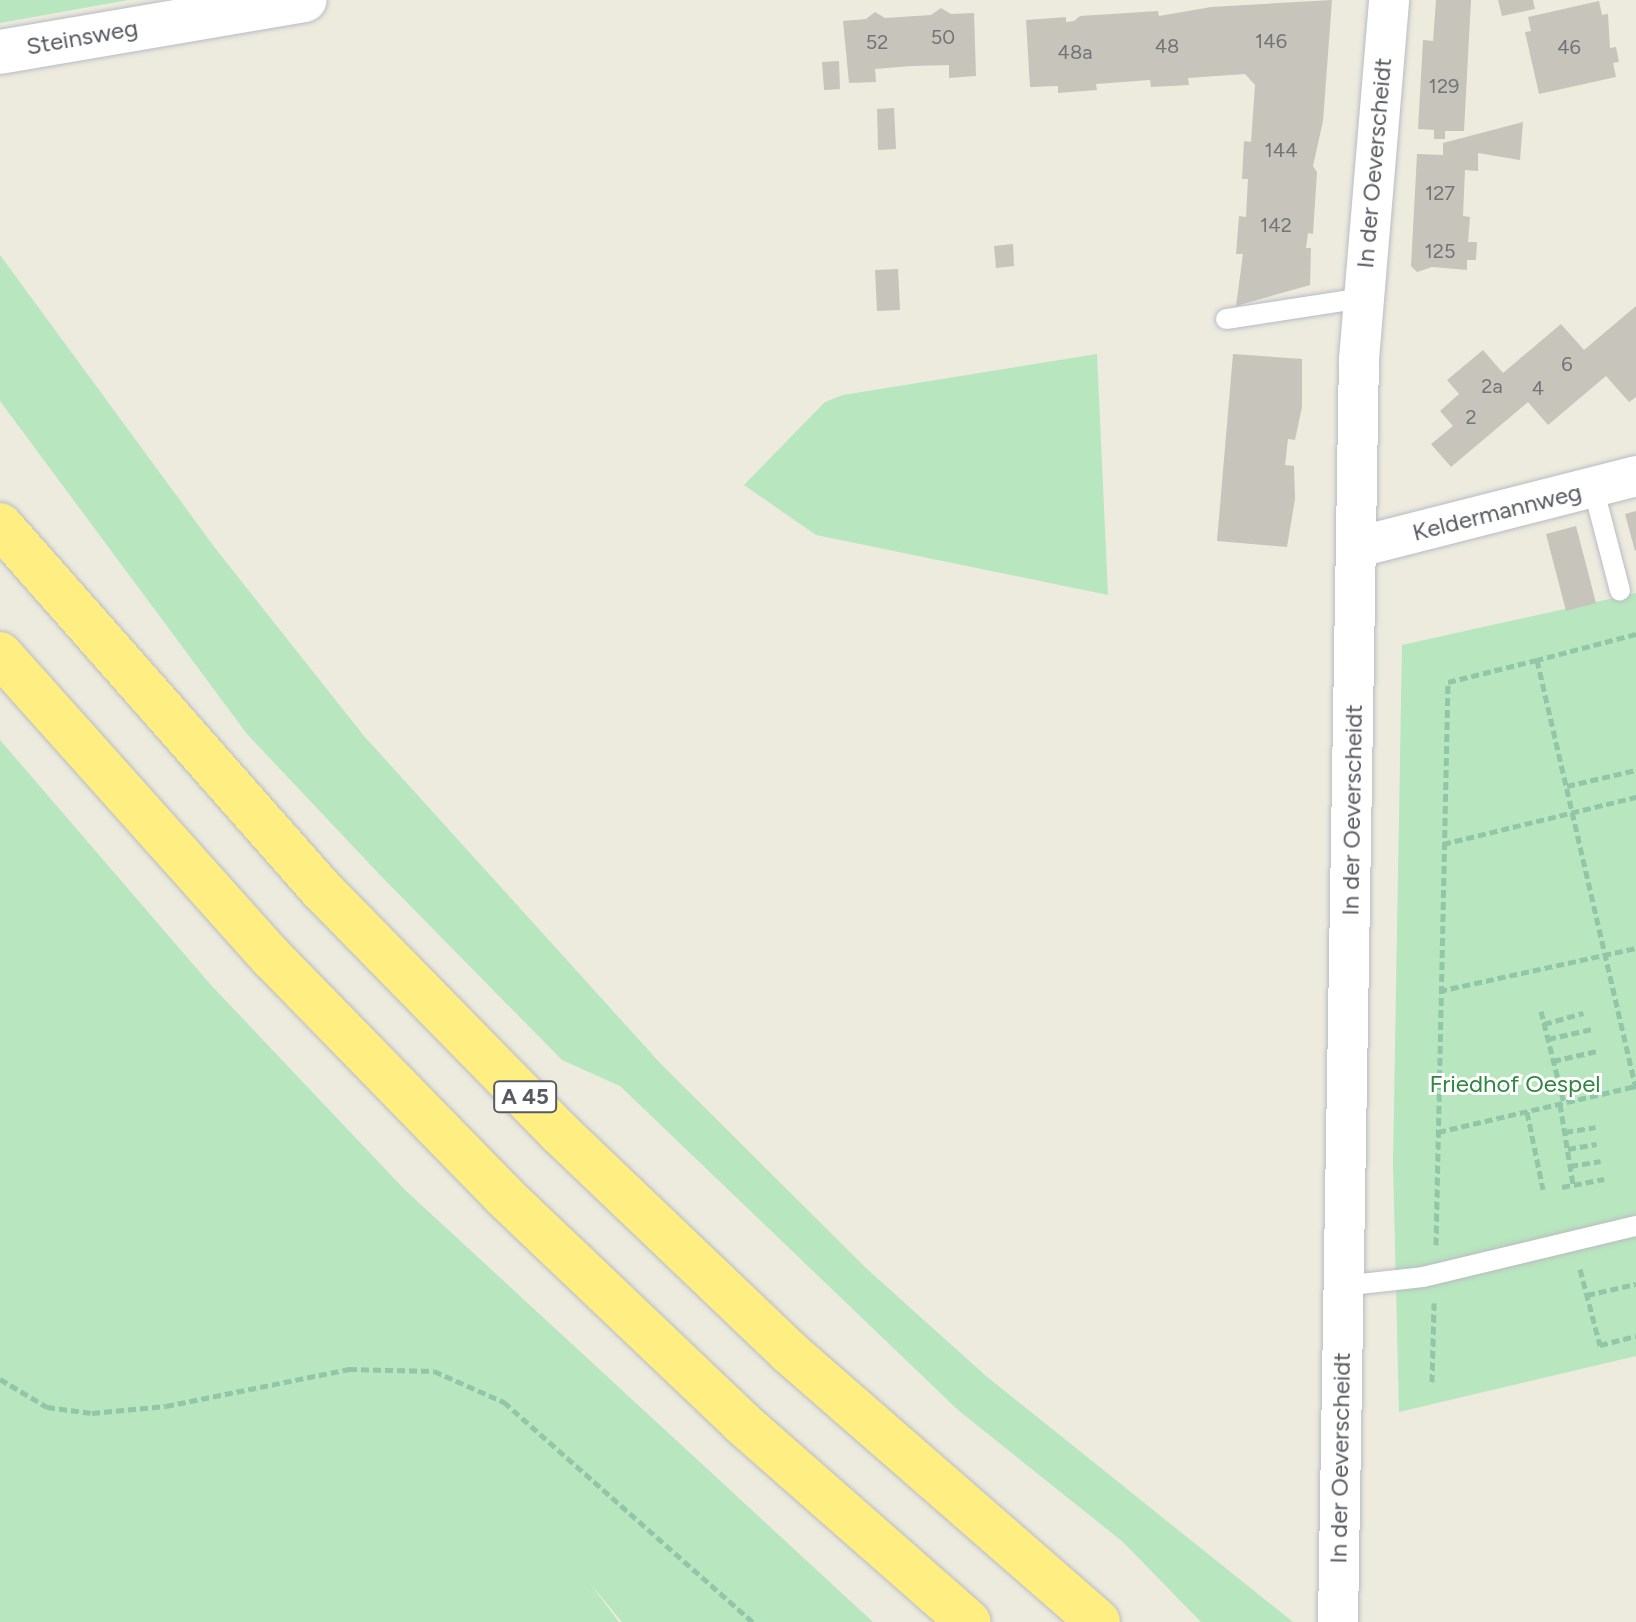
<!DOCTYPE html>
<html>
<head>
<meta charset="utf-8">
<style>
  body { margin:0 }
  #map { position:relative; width:1636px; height:1622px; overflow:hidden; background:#ecebde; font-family:Figtree,sans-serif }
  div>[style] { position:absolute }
  .green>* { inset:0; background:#b8e6be }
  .building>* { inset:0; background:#c7c4bb }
  .path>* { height:5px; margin-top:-2.5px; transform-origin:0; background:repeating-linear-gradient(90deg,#91c6a8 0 8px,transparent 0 12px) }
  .roads { filter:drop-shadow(0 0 2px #b9bbc2) drop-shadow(0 0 2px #b9bbc2) }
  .service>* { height:20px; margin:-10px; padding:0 10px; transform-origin:10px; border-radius:10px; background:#fff }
  .minor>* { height:40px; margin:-20px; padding:0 20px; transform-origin:20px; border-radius:20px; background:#fff }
  .secondary>* { height:44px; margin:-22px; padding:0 22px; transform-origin:22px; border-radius:22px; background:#fff }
  .motorway>* { height:44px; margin:-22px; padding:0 22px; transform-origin:22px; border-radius:22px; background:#ffef82 }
  span { translate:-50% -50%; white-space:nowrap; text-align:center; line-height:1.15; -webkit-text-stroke:6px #fff; paint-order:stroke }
  .number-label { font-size:20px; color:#737478 }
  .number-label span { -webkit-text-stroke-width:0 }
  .shield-label span { padding:2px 6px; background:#fff; border:2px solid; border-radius:6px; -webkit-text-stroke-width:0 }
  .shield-label { font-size:22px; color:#575a61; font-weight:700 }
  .street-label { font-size:24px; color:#575a61 }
  .park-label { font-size:24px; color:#30873f }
</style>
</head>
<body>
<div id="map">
  <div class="green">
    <div style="clip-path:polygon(0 0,128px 0,0 23px)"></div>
    <div style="clip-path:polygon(0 255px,215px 548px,364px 736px,660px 1063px,867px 1269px,986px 1376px,1293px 1622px,1201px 1622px,1123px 1542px,958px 1410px,620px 1086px,562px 1060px,381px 876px,247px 734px,0 401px)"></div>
    <div style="clip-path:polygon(1097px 354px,1108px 595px,816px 535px,744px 485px,825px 402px,843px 395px)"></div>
    <div style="clip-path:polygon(1636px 593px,1636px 1356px,1399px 1412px,1393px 1163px,1402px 645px)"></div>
    <div style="clip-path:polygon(0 740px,210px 984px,404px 1189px,873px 1622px,622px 1622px,588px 1581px,619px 1622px,0 1622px)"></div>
  </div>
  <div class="building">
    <div style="clip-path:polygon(1332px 0,1323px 121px,1313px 166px,1317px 172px,1313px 234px,1308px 233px,1306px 248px,1311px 248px,1310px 285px,1236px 306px,1243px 254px,1236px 254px,1239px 216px,1246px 217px,1248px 179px,1242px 179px,1244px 141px,1251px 142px,1255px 85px,1245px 74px,1188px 78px,1189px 85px,1151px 87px,1150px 80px,1096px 84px,1097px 90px,1058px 93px,1058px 86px,1030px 87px,1026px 20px,1066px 17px,1066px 22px,1074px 21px,1080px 16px,1158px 11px,1159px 16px,1211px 7px)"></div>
    <div style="clip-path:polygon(1436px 0,1471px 0,1464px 131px,1445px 131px,1445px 139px,1434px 139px,1434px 130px,1418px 129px,1423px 40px,1433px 41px)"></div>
    <div style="clip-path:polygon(1498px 0,1533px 0,1535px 9px,1502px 16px)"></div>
    <div style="clip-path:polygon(1599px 1px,1602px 15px,1608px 14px,1610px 48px,1616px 47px,1619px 62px,1613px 63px,1616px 77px,1539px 94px,1525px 32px,1531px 31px,1528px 17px)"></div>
    <div style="clip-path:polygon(941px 8px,951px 14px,974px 13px,976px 76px,949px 78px,949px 65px,912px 66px,875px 69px,876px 82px,849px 83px,843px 21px,866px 19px,875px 12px,885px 18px,931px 15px)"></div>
    <div style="clip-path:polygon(839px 61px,840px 89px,824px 90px,822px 62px)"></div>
    <div style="clip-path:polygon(894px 108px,896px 149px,878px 150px,877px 109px)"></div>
    <div style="clip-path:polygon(1523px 122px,1520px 160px,1478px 153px,1478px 171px,1465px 170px,1463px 216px,1470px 217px,1468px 242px,1477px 242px,1476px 260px,1467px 260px,1467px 270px,1432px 267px,1417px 272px,1411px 266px,1417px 154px,1443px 155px,1443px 143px)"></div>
    <div style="clip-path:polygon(1013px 244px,1014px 266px,996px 268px,994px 246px)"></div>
    <div style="clip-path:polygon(898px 269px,900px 310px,877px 311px,875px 270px)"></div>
    <div style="clip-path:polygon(1636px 306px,1636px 397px,1629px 402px,1606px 376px,1548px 425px,1528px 402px,1451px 467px,1431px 444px,1453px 426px,1440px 411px,1459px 394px,1447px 380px,1483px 350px,1503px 373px,1561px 324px,1584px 350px)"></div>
    <div style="clip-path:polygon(1233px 354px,1302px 359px,1302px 407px,1295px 440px,1288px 439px,1285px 465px,1294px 466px,1295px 499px,1287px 547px,1217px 541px)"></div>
    <div style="clip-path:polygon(1636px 511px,1636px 550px,1635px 551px,1625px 514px)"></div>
    <div style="clip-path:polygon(1576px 526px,1596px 603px,1566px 611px,1546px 534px)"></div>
  </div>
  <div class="path">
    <div style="left:1636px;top:634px;width:102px;rotate:165.3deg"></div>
    <div style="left:1537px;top:660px;width:441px;rotate:77deg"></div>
    <div style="left:1567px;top:786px;width:71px;rotate:-13.1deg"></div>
    <div style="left:1443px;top:844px;width:199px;rotate:-13.7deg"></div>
    <div style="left:1439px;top:991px;width:202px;rotate:-12.3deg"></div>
    <div style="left:1541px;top:1011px;width:95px;rotate:76deg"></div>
    <div style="left:1544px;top:1024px;width:41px;rotate:-15.8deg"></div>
    <div style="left:1548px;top:1039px;width:45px;rotate:-12.8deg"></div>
    <div style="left:1553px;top:1061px;width:45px;rotate:-12.8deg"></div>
    <div style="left:1560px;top:1104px;width:81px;rotate:80.8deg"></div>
    <div style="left:1527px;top:1112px;width:79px;rotate:78.3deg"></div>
    <div style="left:1438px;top:1132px;width:202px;rotate:-13.1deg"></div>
    <div style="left:1565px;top:1132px;width:31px;rotate:-9deg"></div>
    <div style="left:1568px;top:1149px;width:29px;rotate:-10deg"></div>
    <div style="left:1570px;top:1166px;width:31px;rotate:-9deg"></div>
    <div style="left:1562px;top:1187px;width:43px;rotate:-10.8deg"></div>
    <div style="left:1436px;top:1245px;width:563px;rotate:-88.78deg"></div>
    <div style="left:1448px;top:682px;width:92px;rotate:-13.9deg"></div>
    <div style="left:1580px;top:1269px;width:79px;rotate:75.3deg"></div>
    <div style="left:1600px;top:1345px;width:37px;rotate:-14deg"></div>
    <div style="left:1587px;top:1295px;width:50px;rotate:-12.7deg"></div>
    <div style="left:0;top:1379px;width:55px;rotate:30.8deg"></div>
    <div style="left:47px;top:1407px;width:45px;rotate:7.6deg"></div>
    <div style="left:92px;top:1413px;width:74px;rotate:-5.4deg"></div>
    <div style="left:166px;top:1406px;width:187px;rotate:-11.4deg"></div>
    <div style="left:349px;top:1369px;width:85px;rotate:1.3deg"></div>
    <div style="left:434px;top:1371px;width:77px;rotate:23.9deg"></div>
    <div style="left:504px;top:1402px;width:332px;rotate:41.5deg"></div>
    <div style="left:1432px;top:1382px;width:79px;rotate:-88.5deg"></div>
  </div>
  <div class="roads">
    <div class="service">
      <div style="left:1226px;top:319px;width:139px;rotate:-8.7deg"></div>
      <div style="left:1593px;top:487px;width:107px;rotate:75.4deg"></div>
      <div style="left:1342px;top:1286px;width:81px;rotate:-6.3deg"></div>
      <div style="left:1423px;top:1277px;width:219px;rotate:-13.5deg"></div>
    </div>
    <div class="minor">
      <div style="left:1358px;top:547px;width:287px;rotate:-14.3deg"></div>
      <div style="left:1338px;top:1622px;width:1263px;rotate:-89.05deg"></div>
      <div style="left:1359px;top:359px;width:360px;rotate:-85.2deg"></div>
    </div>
    <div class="secondary">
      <div style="left:0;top:52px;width:309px;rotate:-9.7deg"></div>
    </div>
    <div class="motorway">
      <div style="left:0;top:525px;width:490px;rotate:48.6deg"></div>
      <div style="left:324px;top:892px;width:336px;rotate:45.6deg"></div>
      <div style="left:559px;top:1132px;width:318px;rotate:43.7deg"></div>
      <div style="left:789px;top:1352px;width:410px;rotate:41.1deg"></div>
      <div style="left:0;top:654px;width:408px;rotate:48.2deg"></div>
      <div style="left:272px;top:958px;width:332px;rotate:45.7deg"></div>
      <div style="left:504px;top:1196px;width:327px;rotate:43.6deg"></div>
      <div style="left:741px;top:1422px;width:303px;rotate:41.3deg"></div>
    </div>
  </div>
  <div class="number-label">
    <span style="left:943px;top:37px">50</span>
    <span style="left:1271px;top:41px">146</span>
    <span style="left:877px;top:42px">52</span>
    <span style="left:1167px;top:46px">48</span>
    <span style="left:1569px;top:47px">46</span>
    <span style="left:1075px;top:52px">48a</span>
    <span style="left:1444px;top:86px">129</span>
    <span style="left:1281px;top:150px">144</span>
    <span style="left:1440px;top:193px">127</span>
    <span style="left:1276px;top:225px">142</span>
    <span style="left:1440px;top:251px">125</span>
    <span style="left:1567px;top:364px">6</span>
    <span style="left:1492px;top:386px">2a</span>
    <span style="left:1538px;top:388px">4</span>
    <span style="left:1471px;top:417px">2</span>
  </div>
  <div class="shield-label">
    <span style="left:525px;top:1097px">A 45</span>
  </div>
  <div class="street-label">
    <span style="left:82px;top:37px;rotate:-10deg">Steinsweg</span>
    <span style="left:1374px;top:163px;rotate:-85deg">In der Oeverscheidt</span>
    <span style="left:1497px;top:512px;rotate:-14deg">Keldermannweg</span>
    <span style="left:1352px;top:810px;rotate:-89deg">In der Oeverscheidt</span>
    <span style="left:1340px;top:1458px;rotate:-89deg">In der Oeverscheidt</span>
  </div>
  <div class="park-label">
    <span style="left:1515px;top:1084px">Friedhof Oespel</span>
  </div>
</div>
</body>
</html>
